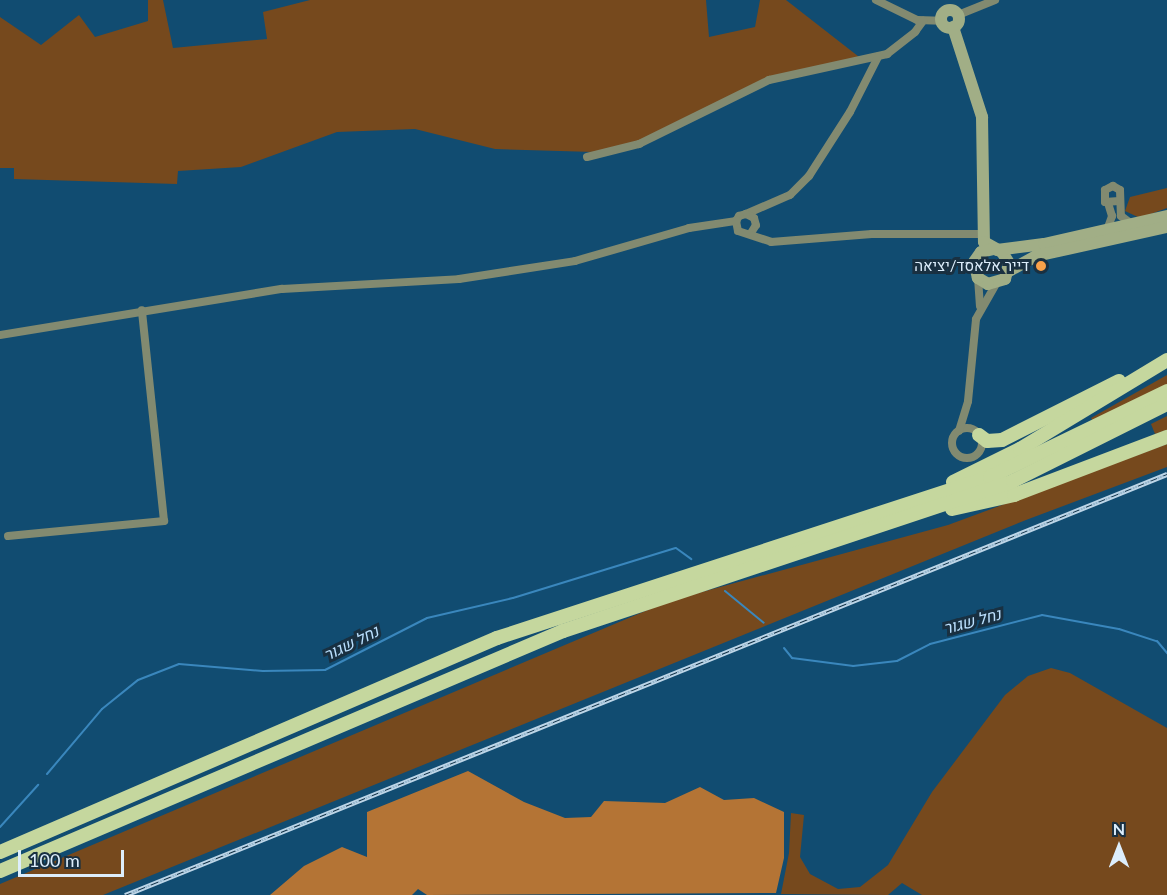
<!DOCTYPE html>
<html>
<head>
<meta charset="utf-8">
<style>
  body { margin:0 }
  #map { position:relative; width:1167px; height:895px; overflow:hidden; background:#114c71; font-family:Lato,Heebo,sans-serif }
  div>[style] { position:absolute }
  .green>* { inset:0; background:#76491d }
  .forest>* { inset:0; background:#b47435 }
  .stream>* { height:2px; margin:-1px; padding:0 1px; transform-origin:1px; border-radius:1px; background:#3a87bd }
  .minor>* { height:8px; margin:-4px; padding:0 4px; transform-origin:4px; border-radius:4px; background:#828a70 }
  .minor>.ring { margin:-4px; padding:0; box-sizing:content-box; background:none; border:8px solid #828a70; border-radius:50% }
  .secondary>* { height:12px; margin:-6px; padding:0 6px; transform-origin:6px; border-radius:6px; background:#a1ae86 }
  .secondary>.ring { margin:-6px; padding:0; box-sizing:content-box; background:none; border:12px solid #a1ae86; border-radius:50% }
  .trunk>* { height:14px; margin:-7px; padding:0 7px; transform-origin:7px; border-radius:7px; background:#c5d79e }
  .rail>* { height:4.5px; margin-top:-2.25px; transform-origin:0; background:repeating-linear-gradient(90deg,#193041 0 7px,#bdd5e7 0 14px); box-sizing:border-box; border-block:2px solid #bdd5e7 }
  .dots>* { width:16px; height:16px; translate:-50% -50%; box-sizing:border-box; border:3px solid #193041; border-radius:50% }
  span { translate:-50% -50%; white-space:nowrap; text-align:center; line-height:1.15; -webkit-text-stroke:6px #193041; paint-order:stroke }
  .poi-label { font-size:15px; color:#ddeefc }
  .right { translate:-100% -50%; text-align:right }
  .water-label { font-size:16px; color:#bbe0fe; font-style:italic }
  .north { position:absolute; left:1089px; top:817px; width:60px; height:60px; -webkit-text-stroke:4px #193041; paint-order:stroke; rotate:0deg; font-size:16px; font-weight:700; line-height:24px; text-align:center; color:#ddeefc }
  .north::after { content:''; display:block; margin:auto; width:21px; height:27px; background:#ddeefc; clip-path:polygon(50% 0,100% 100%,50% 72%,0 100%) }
  .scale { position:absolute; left:18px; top:850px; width:106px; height:27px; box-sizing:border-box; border:3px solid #ddeefc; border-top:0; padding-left:8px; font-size:18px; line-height:21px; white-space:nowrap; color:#ddeefc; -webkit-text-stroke:4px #193041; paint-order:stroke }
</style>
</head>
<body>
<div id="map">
  <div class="green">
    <div style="clip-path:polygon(148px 0,163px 0,173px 48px,267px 39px,263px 12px,310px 0,706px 0,709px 37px,755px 27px,760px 0,786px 0,863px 60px,761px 84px,636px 143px,594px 152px,495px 149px,415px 129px,337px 132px,241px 167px,178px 171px,177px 184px,14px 179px,14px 168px,0 168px,0 17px,41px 45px,79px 15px,95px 37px,148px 21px)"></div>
    <div style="clip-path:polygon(1167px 188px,1167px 208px,1140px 218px,1125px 211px,1130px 197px)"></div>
    <div style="clip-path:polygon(1167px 375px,1167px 386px,1096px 425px,1091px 418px)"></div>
    <div style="clip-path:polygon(1167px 416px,1167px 430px,1155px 434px,1151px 424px)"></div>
    <div style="clip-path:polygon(1167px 444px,1167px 467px,1026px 520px,103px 895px,0 895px,0 884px,669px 601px,948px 525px)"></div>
    <div style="clip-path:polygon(1051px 668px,1070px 673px,1167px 728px,1167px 895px,922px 895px,902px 883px,888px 895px,781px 894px,789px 853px,791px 813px,804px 815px,800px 857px,810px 874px,838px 889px,860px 887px,888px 865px,932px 792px,1005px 695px,1028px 676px)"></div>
  </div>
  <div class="forest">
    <div style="clip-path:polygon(468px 771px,524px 802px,565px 818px,591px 817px,604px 801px,665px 803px,700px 787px,724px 800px,754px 798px,784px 812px,784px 858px,776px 893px,427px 895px,418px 889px,412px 895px,270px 895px,304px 866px,342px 847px,367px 857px,367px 812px)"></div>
  </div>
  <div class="stream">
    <div style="left:725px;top:591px;width:50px;rotate:39.4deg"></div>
    <div style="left:784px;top:648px;width:13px;rotate:51deg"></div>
    <div style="left:792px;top:658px;width:62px;rotate:7.5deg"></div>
    <div style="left:853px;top:666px;width:44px;rotate:-6.5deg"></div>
    <div style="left:897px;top:661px;width:37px;rotate:-27deg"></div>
    <div style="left:930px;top:644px;width:116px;rotate:-14.5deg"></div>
    <div style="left:1042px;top:615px;width:78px;rotate:10.3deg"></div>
    <div style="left:1119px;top:629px;width:40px;rotate:18deg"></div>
    <div style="left:1157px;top:641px;width:16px;rotate:50deg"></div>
    <div style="left:47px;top:774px;width:85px;rotate:-49.8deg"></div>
    <div style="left:102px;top:709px;width:46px;rotate:-38.9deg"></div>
    <div style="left:138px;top:680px;width:44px;rotate:-21.3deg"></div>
    <div style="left:179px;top:664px;width:84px;rotate:4.8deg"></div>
    <div style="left:263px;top:671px;width:62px;rotate:-0.9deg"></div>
    <div style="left:325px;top:670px;width:114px;rotate:-27deg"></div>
    <div style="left:427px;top:618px;width:88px;rotate:-13.1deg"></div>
    <div style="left:513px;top:598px;width:170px;rotate:-17.1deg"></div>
    <div style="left:676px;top:548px;width:19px;rotate:36deg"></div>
    <div style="left:0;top:827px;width:57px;rotate:-47.9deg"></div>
  </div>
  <div class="minor">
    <div style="left:876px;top:0;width:46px;rotate:26deg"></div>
    <div style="left:917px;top:20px;width:24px;rotate:2deg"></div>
    <div style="left:958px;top:15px;width:40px;rotate:-22deg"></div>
    <div style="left:587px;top:157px;width:54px;rotate:-14deg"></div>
    <div style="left:639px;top:144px;width:145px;rotate:-26.2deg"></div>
    <div style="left:769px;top:80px;width:121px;rotate:-12.4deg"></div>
    <div style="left:887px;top:54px;width:36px;rotate:-38deg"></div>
    <div style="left:915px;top:32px;width:14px;rotate:-54deg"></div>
    <div style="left:1119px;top:201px;width:14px;rotate:176deg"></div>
    <div style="left:1105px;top:202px;width:12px;rotate:-90deg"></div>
    <div style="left:1105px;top:190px;width:9px;rotate:-27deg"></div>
    <div style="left:1113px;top:186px;width:8px;rotate:30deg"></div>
    <div style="left:1120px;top:190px;width:26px;rotate:88deg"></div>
    <div style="left:1121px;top:216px;width:15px;rotate:37deg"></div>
    <div style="left:746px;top:214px;width:48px;rotate:-23.4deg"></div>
    <div style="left:790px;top:195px;width:27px;rotate:-45deg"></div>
    <div style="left:809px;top:176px;width:76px;rotate:-57.4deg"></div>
    <div style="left:850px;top:112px;width:62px;rotate:-63deg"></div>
    <div style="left:1107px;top:230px;width:15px;rotate:-70deg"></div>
    <div style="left:1112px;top:216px;width:14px;rotate:-107deg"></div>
    <div style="left:751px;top:233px;width:9px;rotate:-58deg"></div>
    <div style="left:756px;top:225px;width:7px;rotate:-106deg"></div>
    <div style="left:754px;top:218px;width:9px;rotate:-153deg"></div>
    <div style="left:746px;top:214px;width:7px;rotate:164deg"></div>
    <div style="left:739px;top:216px;width:6px;rotate:121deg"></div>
    <div style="left:736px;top:221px;width:10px;rotate:79deg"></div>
    <div style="left:738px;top:231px;width:35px;rotate:18deg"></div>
    <div style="left:771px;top:242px;width:101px;rotate:-4.5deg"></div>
    <div style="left:872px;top:234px;width:111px"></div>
    <div style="left:978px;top:278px;width:28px;rotate:86deg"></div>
    <div style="left:0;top:335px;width:286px;rotate:-9.3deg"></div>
    <div style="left:282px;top:289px;width:177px;rotate:-3.2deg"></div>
    <div style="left:459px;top:279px;width:117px;rotate:-8.8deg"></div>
    <div style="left:575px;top:261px;width:119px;rotate:-16.1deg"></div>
    <div style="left:689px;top:228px;width:48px;rotate:-8.5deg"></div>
    <div class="ring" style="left:952px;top:428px;width:22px;height:22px"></div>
    <div style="left:959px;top:431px;width:31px;rotate:-73deg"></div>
    <div style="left:968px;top:401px;width:82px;rotate:-84.4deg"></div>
    <div style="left:976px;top:319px;width:40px;rotate:-60.3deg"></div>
    <div style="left:8px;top:536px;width:157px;rotate:-5.5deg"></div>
    <div style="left:164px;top:521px;width:212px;rotate:-96deg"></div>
  </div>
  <div class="secondary">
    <div class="ring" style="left:941px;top:10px;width:6px;height:6px"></div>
    <div style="left:953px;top:27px;width:95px;rotate:72.1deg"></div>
    <div style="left:982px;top:117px;width:125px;rotate:89.1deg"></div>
    <div style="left:984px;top:242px;width:21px;rotate:29deg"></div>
    <div style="left:1002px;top:252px;width:13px;rotate:58deg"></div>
    <div style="left:1009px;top:263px;width:16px;rotate:104deg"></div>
    <div style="left:1005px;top:279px;width:18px;rotate:164deg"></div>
    <div style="left:988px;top:284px;width:12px;rotate:-149deg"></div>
    <div style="left:978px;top:278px;width:16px;rotate:-104deg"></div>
    <div style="left:974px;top:262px;width:12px;rotate:-55deg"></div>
    <div style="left:981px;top:252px;width:12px;rotate:-14deg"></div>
    <div style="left:997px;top:250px;width:47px;rotate:-7.3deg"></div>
    <div style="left:1044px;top:244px;width:126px;rotate:-12.8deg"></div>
    <div style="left:1009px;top:271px;width:31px;rotate:-29deg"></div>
    <div style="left:1036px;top:256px;width:134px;rotate:-12.5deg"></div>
  </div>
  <div class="trunk">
    <div style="left:979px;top:435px;width:10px;rotate:37deg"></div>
    <div style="left:987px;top:441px;width:15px;rotate:-4deg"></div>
    <div style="left:1002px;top:440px;width:131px;rotate:-26.8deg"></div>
    <div style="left:953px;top:482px;width:75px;rotate:-26.2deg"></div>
    <div style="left:1020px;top:449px;width:172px;rotate:-31.2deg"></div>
    <div style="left:952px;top:509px;width:64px;rotate:-12.7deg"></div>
    <div style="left:1014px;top:495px;width:164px;rotate:-20.8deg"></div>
    <div style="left:0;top:852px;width:541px;rotate:-23.3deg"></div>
    <div style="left:497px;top:638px;width:519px;rotate:-18.09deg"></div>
    <div style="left:990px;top:477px;width:197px;rotate:-25.9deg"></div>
    <div style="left:0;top:871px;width:612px;rotate:-23.09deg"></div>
    <div style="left:563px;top:631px;width:474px;rotate:-18.4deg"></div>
    <div style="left:1013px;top:481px;width:172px;rotate:-26.6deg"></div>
  </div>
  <div class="rail">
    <div style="left:125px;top:895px;width:1124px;rotate:-22deg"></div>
  </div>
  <div class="dots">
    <div style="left:1041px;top:266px;background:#f8a14a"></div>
  </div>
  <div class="poi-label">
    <span class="right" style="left:1029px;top:266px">דייר אלאסד/יציאה</span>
  </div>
  <div class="water-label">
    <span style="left:972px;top:621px;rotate:-15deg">נחל שגור</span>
    <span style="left:351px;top:643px;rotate:-26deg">נחל שגור</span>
  </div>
  <div class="north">N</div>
  <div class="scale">100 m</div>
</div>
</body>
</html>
